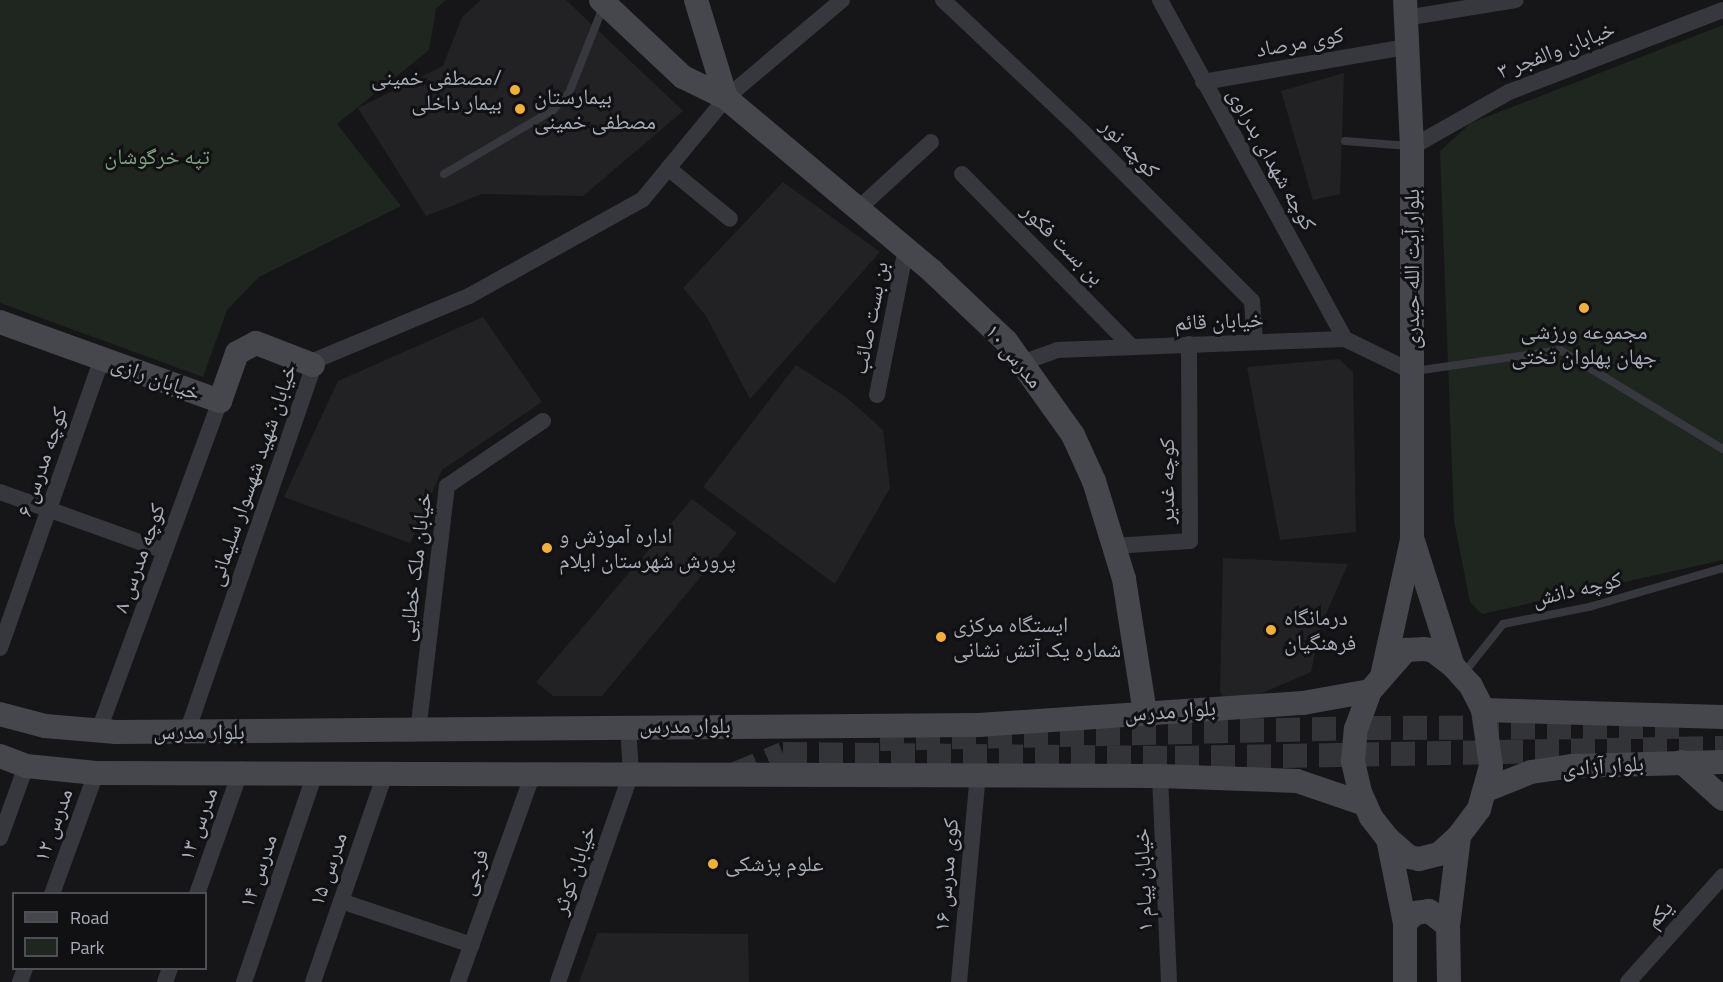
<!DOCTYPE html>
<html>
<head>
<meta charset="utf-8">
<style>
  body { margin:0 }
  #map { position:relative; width:1723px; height:982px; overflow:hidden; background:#161618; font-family:"Titillium Web","Noto Naskh Arabic",sans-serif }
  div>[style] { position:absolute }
  .built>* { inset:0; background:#222225 }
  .green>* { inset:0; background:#1e261f }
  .secondary-tunnel>* { height:24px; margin-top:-12px; transform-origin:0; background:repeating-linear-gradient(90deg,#333438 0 24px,transparent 0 36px) }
  .lane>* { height:8px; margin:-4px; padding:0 4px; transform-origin:4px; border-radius:4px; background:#37383d }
  .street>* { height:16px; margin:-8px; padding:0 8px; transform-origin:8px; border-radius:8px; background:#37383d }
  .secondary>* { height:24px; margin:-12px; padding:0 12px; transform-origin:12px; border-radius:12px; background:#45474d }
  .dots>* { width:16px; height:16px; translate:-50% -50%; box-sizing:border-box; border:3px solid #111113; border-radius:50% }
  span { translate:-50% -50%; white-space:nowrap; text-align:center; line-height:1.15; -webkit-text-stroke:6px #111113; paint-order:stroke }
  .street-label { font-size:22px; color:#a8adb8 }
  .poi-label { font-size:22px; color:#a8adb8 }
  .right { translate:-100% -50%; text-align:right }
  .left { translate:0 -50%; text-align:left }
  .park-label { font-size:22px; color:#7fa381 }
  .legend { position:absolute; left:12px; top:892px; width:195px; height:78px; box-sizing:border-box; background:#111113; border:2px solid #4d4f55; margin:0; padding:8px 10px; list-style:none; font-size:18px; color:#a8adb8 }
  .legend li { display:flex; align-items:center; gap:12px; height:30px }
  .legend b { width:30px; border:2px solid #4d4f55 }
</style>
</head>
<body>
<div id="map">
  <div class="built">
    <div style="clip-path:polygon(481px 0,566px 0,683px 111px,583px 196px,482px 194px,426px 216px,358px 108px,443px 66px,462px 17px)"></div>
    <div style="clip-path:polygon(1344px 73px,1340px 194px,1313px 200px,1281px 91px)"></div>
    <div style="clip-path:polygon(783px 182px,880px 252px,750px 399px,706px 316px,683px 288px)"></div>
    <div style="clip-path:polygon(483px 317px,542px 402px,442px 470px,410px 543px,284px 497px,338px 381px)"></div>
    <div style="clip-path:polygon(1339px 359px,1353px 372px,1356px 532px,1280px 540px,1247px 367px)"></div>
    <div style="clip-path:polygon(796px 365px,846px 397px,883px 430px,890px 488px,835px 584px,703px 487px)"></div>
    <div style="clip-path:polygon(692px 499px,737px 533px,602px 696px,553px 696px,536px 682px)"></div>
    <div style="clip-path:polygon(1223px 558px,1348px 564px,1321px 625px,1311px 672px,1265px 692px,1233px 700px,1223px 697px,1220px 692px)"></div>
    <div style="clip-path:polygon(597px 933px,748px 934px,749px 982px,579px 982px)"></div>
  </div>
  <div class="green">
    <div style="clip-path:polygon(0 0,446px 0,436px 9px,429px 50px,337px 124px,401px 206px,259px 277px,227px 310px,203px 377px,0 303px)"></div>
    <div style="clip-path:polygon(1723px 25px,1723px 560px,1482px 614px,1470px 602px,1454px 521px,1440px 151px,1471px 123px)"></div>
  </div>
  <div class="secondary-tunnel">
    <div style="left:880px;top:739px;width:487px;rotate:-1.3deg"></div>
    <div style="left:1367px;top:728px;width:324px;rotate:-0.2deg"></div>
    <div style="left:735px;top:774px;width:52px;rotate:-22.6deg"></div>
    <div style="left:783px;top:754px;width:392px;rotate:0.6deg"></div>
    <div style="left:1175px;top:758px;width:548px;rotate:-1.05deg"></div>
  </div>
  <div class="lane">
    <div style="left:1345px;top:141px;width:64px;rotate:4.5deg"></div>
    <div style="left:444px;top:174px;width:126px;rotate:-30.4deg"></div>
    <div style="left:553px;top:110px;width:23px;rotate:-47deg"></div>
    <div style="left:569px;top:93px;width:92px;rotate:-68.4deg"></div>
    <div style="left:1415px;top:371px;width:147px;rotate:-8.2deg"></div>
    <div style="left:1560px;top:350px;width:191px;rotate:31.3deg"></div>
    <div style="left:1463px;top:674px;width:64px;rotate:-51.3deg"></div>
    <div style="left:1503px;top:624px;width:88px;rotate:-11.2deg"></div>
    <div style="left:1589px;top:607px;width:140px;rotate:-16.2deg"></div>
  </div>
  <div class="street">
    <div style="left:943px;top:0;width:191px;rotate:43.3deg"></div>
    <div style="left:1082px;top:131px;width:240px;rotate:45deg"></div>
    <div style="left:1252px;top:301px;width:41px;rotate:85.8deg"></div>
    <div style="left:1160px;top:0;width:386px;rotate:61.4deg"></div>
    <div style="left:1405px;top:18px;width:112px;rotate:-9.2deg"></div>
    <div style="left:1203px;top:82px;width:205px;rotate:-9.8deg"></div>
    <div style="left:1412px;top:147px;width:112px;rotate:-29.6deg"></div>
    <div style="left:1509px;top:92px;width:229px;rotate:-21deg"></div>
    <div style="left:668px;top:168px;width:80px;rotate:39.4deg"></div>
    <div style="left:962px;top:174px;width:243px;rotate:45.5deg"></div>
    <div style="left:858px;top:209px;width:99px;rotate:-42.5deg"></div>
    <div style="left:1022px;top:363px;width:37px;rotate:-20deg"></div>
    <div style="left:1057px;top:350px;width:288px;rotate:-2.2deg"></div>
    <div style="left:1345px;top:339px;width:73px;rotate:25.9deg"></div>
    <div style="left:877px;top:395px;width:149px;rotate:-78.8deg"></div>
    <div style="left:0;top:492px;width:175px;rotate:19.7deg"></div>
    <div style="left:1114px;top:546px;width:76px;rotate:-3.8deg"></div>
    <div style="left:1190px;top:541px;width:197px;rotate:-90.3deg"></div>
    <div style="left:0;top:648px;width:307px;rotate:-70.6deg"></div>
    <div style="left:99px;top:730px;width:351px;rotate:-69.8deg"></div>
    <div style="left:187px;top:732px;width:394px;rotate:-70.9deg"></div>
    <div style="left:316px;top:360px;width:166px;rotate:-22.7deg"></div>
    <div style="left:469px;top:296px;width:199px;rotate:-29.1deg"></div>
    <div style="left:643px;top:199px;width:131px;rotate:-50.6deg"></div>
    <div style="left:726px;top:98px;width:152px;rotate:-40.2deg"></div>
    <div style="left:418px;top:732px;width:248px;rotate:-83.3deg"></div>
    <div style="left:447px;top:486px;width:116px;rotate:-34.1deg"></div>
    <div style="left:1160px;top:776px;width:206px;rotate:87.5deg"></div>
    <div style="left:0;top:838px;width:77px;rotate:-70.1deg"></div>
    <div style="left:52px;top:894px;width:129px;rotate:-70deg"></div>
    <div style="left:197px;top:894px;width:132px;rotate:-70.5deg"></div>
    <div style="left:341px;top:901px;width:138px;rotate:18.6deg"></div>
    <div style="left:20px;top:982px;width:15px;rotate:-70deg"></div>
    <div style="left:165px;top:982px;width:15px;rotate:-70deg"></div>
    <div style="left:244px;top:982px;width:220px;rotate:-71.2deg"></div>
    <div style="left:313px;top:982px;width:223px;rotate:-70.9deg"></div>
    <div style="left:458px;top:982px;width:218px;rotate:-70.2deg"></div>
    <div style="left:558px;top:982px;width:220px;rotate:-70.7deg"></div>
    <div style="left:631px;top:774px;width:49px;rotate:-93.5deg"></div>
    <div style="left:959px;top:982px;width:210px;rotate:-84.8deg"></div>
    <div style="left:1628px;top:982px;width:142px;rotate:-48.1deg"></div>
  </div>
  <div class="secondary">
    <div style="left:601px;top:0;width:112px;rotate:43.2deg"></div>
    <div style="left:683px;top:77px;width:48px;rotate:26deg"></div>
    <div style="left:726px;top:98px;width:270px;rotate:40deg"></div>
    <div style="left:933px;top:272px;width:100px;rotate:43.4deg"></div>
    <div style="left:1006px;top:341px;width:115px;rotate:54.5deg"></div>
    <div style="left:1073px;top:435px;width:51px;rotate:65.5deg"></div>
    <div style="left:1094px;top:481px;width:102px;rotate:73deg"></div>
    <div style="left:1124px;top:579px;width:136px;rotate:81.1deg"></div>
    <div style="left:696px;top:0;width:102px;rotate:73deg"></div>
    <div style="left:0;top:322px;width:234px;rotate:19.8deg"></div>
    <div style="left:220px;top:401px;width:51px;rotate:-70.5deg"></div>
    <div style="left:237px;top:353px;width:21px;rotate:-28deg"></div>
    <div style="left:256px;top:343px;width:61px;rotate:21.1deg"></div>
    <div style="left:1413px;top:541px;width:131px;rotate:72.3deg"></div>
    <div style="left:1423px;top:649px;width:9px;rotate:6deg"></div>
    <div style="left:1432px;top:650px;width:26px;rotate:37deg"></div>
    <div style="left:1453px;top:666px;width:27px;rotate:48deg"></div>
    <div style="left:1471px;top:686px;width:27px;rotate:63deg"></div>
    <div style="left:1483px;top:710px;width:57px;rotate:81.9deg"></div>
    <div style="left:1491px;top:766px;width:45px;rotate:105.6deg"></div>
    <div style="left:1479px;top:809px;width:34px;rotate:127deg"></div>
    <div style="left:1459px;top:836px;width:27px;rotate:138deg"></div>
    <div style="left:1439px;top:854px;width:21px;rotate:166deg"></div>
    <div style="left:1419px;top:859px;width:10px;rotate:-169deg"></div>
    <div style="left:1409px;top:857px;width:28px;rotate:-139deg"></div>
    <div style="left:1388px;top:839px;width:28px;rotate:-128deg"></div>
    <div style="left:1371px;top:817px;width:27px;rotate:-114deg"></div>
    <div style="left:1360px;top:792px;width:32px;rotate:-103deg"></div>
    <div style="left:1353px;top:761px;width:32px;rotate:-85deg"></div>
    <div style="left:1356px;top:729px;width:40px;rotate:-69.8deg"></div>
    <div style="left:1370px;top:691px;width:55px;rotate:-48.7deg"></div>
    <div style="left:1406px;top:650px;width:17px;rotate:-3deg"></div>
    <div style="left:1382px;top:676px;width:140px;rotate:-77.6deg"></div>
    <div style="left:1412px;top:539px;width:392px;rotate:-90deg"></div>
    <div style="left:1412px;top:147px;width:147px;rotate:-92.7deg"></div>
    <div style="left:1483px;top:710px;width:240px;rotate:1.7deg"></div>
    <div style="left:0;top:714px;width:47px;rotate:14.9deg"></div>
    <div style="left:45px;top:726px;width:71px;rotate:4.8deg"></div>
    <div style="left:116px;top:732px;width:863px;rotate:-0.46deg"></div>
    <div style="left:979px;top:725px;width:325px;rotate:-3.9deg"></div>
    <div style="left:1303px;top:703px;width:68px;rotate:-10.2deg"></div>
    <div style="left:0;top:756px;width:28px;rotate:21deg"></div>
    <div style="left:26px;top:766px;width:70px;rotate:5.7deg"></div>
    <div style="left:96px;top:773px;width:1064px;rotate:0.16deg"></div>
    <div style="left:1160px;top:776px;width:137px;rotate:2.1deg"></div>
    <div style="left:1297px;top:781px;width:72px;rotate:18.7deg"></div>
    <div style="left:1682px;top:762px;width:55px;rotate:42.1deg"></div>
    <div style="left:1486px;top:790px;width:48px;rotate:-21.8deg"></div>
    <div style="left:1531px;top:772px;width:41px;rotate:-8.3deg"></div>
    <div style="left:1572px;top:766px;width:151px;rotate:-1.5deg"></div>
    <div style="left:1388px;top:839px;width:86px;rotate:78.6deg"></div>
    <div style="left:1405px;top:923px;width:59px;rotate:90deg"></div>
    <div style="left:1405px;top:923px;width:14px;rotate:-45deg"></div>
    <div style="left:1415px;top:913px;width:14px;rotate:-8deg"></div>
    <div style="left:1429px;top:911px;width:24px;rotate:38deg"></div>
    <div style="left:1449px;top:982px;width:56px;rotate:-91deg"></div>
    <div style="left:1448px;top:926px;width:91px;rotate:-83deg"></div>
  </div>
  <div class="dots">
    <div style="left:515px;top:90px;background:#f2b134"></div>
    <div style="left:520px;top:109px;background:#f2b134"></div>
    <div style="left:1584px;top:308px;background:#f2b134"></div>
    <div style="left:547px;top:548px;background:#f2b134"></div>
    <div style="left:1271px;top:630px;background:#f2b134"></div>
    <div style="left:941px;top:637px;background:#f2b134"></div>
    <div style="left:713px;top:864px;background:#f2b134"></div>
  </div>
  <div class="street-label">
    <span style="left:1300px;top:42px;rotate:-10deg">کوی مرصاد</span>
    <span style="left:1556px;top:50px;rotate:-21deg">خیابان والفجر ۳</span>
    <span style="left:1130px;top:148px;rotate:46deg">کوچه نور</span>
    <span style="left:1272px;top:159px;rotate:61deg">کوچه شهدای بدراوی</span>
    <span style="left:1063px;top:244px;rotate:45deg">بن بست فکور</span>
    <span style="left:1412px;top:269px;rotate:-90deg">بلوار آیت الله حیدری</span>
    <span style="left:870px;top:318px;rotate:-79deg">بن بست صائب</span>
    <span style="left:1219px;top:321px;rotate:-2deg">خیابان قائم</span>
    <span style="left:1014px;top:356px;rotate:50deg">مدرس ۱۰</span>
    <span style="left:156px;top:378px;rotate:20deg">خیابان رازی</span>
    <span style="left:42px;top:462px;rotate:-71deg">کوچه مدرس ۶</span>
    <span style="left:252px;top:475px;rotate:-71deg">خیابان شهید شهسوار سلیمانی</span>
    <span style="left:1167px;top:481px;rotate:-90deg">کوچه غدیر</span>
    <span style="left:139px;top:558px;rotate:-70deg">کوچه مدرس ۸</span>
    <span style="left:415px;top:567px;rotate:-83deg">خیابان ملک خطایی</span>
    <span style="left:1577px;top:589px;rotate:-13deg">کوچه دانش</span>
    <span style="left:1170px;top:711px;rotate:-4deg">بلوار مدرس</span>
    <span style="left:685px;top:726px">بلوار مدرس</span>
    <span style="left:199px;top:732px">بلوار مدرس</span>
    <span style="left:1603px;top:766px;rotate:-4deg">بلوار آزادی</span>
    <span style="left:198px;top:824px;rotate:-70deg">مدرس ۱۳</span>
    <span style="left:53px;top:825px;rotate:-70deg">مدرس ۱۲</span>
    <span style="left:328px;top:869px;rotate:-71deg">مدرس ۱۵</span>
    <span style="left:574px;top:870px;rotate:-71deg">خیابان کوثر</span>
    <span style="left:258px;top:871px;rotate:-71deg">مدرس ۱۴</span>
    <span style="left:474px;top:872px;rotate:-70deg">فرجی</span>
    <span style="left:946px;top:875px;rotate:-85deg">کوی مدرس ۱۶</span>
    <span style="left:1143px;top:880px;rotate:-92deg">خیابان پیام ۱</span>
    <span style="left:1659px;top:914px;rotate:-48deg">یکم</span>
  </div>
  <div class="poi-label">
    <span class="right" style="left:502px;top:90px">مصطفی خمینی/<br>بیمار داخلی</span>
    <span class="left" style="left:534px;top:109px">بیمارستان<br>مصطفی خمینی</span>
    <span style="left:1584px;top:344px">مجموعه ورزشی<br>جهان پهلوان تختی</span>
    <span class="left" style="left:559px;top:548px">اداره آموزش و<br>پرورش شهرستان ایلام</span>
    <span class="left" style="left:1284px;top:630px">درمانگاه<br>فرهنگیان</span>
    <span class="left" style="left:953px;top:637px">ایستگاه مرکزی<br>شماره یک آتش نشانی</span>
    <span class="left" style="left:725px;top:864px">علوم پزشکی</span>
  </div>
  <div class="park-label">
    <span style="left:157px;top:157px">تپه خرگوشان</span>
  </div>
  <ul class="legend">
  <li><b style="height:8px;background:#45474d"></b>Road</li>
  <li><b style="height:16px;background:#1e261f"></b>Park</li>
  </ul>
</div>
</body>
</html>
